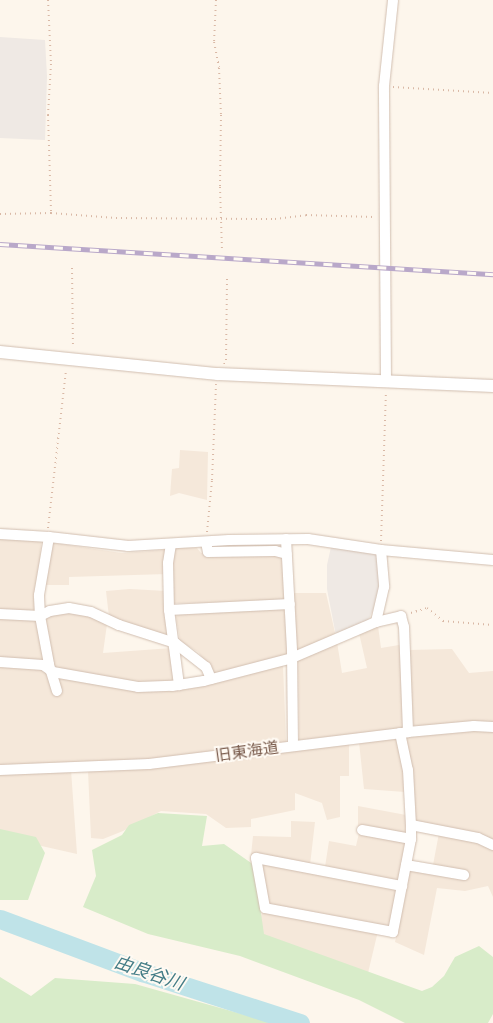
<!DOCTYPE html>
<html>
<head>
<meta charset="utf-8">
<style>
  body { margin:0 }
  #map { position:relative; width:493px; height:1023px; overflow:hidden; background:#fdf6ec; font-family:"Varela Round","Noto Sans JP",sans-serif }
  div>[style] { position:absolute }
  .residential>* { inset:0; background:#f5e8da }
  .industrial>* { inset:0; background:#efe9e4 }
  .green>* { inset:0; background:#d8ecc9 }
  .river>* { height:19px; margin:-9.5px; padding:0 9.5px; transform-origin:9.5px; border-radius:9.5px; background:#bfe3e8 }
  .path>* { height:2px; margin-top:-1px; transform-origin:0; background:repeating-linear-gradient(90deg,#d9b8a5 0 1px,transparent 0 5px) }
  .roads { filter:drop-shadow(0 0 1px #d1beb0) drop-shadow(0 0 1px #d1beb0) }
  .minor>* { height:10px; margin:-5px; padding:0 5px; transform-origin:5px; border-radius:5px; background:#fff }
  .tertiary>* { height:12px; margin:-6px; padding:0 6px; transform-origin:6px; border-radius:6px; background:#fff }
  .rail>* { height:5px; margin-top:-2.5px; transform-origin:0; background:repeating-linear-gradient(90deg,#fffaf3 0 9px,#b9a8c9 0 18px); box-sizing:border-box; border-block:1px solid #b9a8c9 }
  span { translate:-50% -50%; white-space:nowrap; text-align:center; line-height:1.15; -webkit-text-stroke:4px #fffaf3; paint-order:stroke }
  .street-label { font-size:16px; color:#7a5c4d }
  .water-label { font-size:18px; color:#437c86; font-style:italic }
</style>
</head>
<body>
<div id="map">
  <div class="residential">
    <div style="clip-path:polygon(180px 450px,208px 452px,207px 500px,179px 493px,170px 496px,172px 469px,179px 468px)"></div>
    <div style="clip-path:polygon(0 538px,41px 540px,38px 610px,33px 613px,0 612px)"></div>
    <div style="clip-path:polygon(54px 543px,122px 553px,164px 550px,167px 553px,167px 574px,69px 577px,69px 585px,43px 585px,48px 547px)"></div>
    <div style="clip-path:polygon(176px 548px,197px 548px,201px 553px,280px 555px,285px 559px,285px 599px,283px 602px,174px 603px,173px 554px)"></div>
    <div style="clip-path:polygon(130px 589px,166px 591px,169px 636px,109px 617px,106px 591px)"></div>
    <div style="clip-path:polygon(293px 593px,326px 593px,336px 637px,297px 650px)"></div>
    <div style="clip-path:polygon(282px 608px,288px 612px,289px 653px,286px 656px,215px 674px,198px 652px,180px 641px,176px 617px,180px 612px)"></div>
    <div style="clip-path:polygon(72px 612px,88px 615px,107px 624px,103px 653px,172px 648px,175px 681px,143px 683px,53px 669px,44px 617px)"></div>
    <div style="clip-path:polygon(0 617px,35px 619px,39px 623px,46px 661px,0 660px)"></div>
    <div style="clip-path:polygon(378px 626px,381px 648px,405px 644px,406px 726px,402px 729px,299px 740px,298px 660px,337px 642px,342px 673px,367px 668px,359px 633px)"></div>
    <div style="clip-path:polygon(452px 649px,469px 673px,493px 671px,493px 723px,415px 727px,411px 720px,409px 650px)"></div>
    <div style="clip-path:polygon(0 664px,40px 667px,142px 692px,283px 664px,286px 742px,136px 761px,0 766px)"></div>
    <div style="clip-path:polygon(493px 729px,493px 840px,422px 825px,415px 819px,406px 736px)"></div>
    <div style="clip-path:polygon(395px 737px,400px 741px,405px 792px,364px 789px,359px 742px)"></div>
    <div style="clip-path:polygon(349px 741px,349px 776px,340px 776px,340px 817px,327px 820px,322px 803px,295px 793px,295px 810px,251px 819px,251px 827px,226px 828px,206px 814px,161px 811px,123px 831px,103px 839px,91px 838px,88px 771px)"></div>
    <div style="clip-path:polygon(71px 770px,77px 854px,6px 838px,0 834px,0 774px)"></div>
    <div style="clip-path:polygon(358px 806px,406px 815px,405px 832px,401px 835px,358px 826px)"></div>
    <div style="clip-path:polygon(291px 821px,315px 822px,310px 865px,251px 855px,253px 836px,291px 837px)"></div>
    <div style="clip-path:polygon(359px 833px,403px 839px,407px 844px,400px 877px,396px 880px,325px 867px,329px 841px,356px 846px)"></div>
    <div style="clip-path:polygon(439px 833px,493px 848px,493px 897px,488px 886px,465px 891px,437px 888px,424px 955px,395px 942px,409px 872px,433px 865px)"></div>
    <div style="clip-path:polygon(266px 863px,396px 890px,393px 922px,388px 926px,270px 905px,267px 901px,262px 867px)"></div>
    <div style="clip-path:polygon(263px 909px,378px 931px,368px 973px,256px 934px)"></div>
  </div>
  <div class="industrial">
    <div style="clip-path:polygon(0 37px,45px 40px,47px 76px,45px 140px,0 138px)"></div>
    <div style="clip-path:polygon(331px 547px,378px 554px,382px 590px,367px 623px,336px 636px,327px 589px,327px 565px)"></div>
  </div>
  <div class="green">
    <div style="clip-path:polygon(158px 813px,207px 816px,202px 846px,224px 844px,254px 865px,264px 934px,422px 991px,432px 987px,444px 976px,455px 957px,479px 946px,493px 957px,493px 1014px,488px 1023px,405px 1023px,359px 1000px,240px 956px,148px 934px,83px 907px,96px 876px,92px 850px,122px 835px,129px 825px)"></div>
    <div style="clip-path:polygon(0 829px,36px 837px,45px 853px,28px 900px,0 900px)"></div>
    <div style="clip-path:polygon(0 977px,31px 996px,55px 978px,135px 984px,274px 1023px,0 1023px)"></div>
  </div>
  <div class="river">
    <div style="left:0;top:919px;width:152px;rotate:20.5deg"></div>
    <div style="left:142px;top:972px;width:166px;rotate:17.9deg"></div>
  </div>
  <div class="path">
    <div style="left:48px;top:0;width:64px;rotate:87.3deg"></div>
    <div style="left:51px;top:64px;width:51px;rotate:93.4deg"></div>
    <div style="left:48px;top:115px;width:98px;rotate:88.2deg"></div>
    <div style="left:216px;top:0;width:42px;rotate:92.7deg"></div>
    <div style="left:214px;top:42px;width:26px;rotate:79deg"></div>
    <div style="left:219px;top:68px;width:47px;rotate:87.6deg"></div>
    <div style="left:221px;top:115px;width:72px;rotate:90.8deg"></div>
    <div style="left:220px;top:187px;width:64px;rotate:88.2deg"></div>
    <div style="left:393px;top:87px;width:100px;rotate:3.4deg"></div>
    <div style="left:0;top:214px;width:51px;rotate:-1.1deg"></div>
    <div style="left:51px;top:213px;width:65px;rotate:4.4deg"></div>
    <div style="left:116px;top:218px;width:159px;rotate:0.4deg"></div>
    <div style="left:275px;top:219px;width:31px;rotate:-7deg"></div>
    <div style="left:306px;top:215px;width:68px;rotate:1.7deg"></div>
    <div style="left:72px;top:268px;width:80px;rotate:89.3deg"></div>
    <div style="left:224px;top:364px;width:4px;rotate:-63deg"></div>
    <div style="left:226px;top:360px;width:84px;rotate:-89.3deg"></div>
    <div style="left:48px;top:528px;width:160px;rotate:-83.5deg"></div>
    <div style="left:207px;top:532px;width:52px;rotate:-84.5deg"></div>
    <div style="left:212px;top:480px;width:96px;rotate:-87.6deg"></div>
    <div style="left:381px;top:541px;width:148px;rotate:-88.1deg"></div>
    <div style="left:411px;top:613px;width:17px;rotate:-17deg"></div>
    <div style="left:427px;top:608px;width:21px;rotate:39deg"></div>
    <div style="left:443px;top:621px;width:50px;rotate:4.6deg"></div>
  </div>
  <div class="roads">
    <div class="minor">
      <div style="left:386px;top:381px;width:295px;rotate:-90.4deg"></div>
      <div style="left:384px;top:86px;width:86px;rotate:-84deg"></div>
      <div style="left:0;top:534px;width:49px;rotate:3.5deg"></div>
      <div style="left:49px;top:537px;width:80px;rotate:6.5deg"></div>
      <div style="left:128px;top:546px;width:101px;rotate:-3.4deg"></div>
      <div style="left:229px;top:540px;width:79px;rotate:-0.7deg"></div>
      <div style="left:308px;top:539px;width:74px;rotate:8.6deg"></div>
      <div style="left:381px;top:550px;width:112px;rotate:5.1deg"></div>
      <div style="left:286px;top:539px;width:112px;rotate:86.9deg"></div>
      <div style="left:292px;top:651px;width:94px;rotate:89.4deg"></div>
      <div style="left:206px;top:542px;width:10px;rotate:79deg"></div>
      <div style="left:208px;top:552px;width:67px;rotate:-0.9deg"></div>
      <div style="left:275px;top:551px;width:12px;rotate:14deg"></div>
      <div style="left:171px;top:544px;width:19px;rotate:99deg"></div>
      <div style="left:168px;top:563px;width:47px;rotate:88.8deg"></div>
      <div style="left:169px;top:610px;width:76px;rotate:82.4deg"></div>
      <div style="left:381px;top:550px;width:37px;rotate:85deg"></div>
      <div style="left:384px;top:587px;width:36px;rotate:103deg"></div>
      <div style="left:376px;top:622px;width:26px;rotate:-13deg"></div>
      <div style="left:401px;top:616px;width:11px;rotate:75deg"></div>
      <div style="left:404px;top:627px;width:105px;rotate:87.8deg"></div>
      <div style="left:169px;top:610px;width:121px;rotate:-2.8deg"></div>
      <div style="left:0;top:614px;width:40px;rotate:2.9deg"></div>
      <div style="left:40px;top:616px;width:21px;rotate:-93deg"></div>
      <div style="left:39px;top:595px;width:59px;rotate:-80.2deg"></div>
      <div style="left:0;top:662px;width:43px;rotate:4deg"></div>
      <div style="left:43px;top:665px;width:12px;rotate:35deg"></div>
      <div style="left:53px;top:672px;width:86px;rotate:10deg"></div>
      <div style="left:138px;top:687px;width:34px;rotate:-2deg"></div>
      <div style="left:172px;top:686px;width:32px;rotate:-9deg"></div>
      <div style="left:204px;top:681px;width:91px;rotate:-14.6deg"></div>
      <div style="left:292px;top:658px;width:91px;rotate:-23.2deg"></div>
      <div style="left:57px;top:691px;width:28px;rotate:-107deg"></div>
      <div style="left:49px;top:664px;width:49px;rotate:-100.6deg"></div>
      <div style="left:40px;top:616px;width:11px;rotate:-27deg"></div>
      <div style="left:50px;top:611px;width:19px;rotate:-9deg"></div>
      <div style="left:69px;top:608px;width:22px;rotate:10deg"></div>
      <div style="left:91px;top:612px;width:31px;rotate:25deg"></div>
      <div style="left:119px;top:625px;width:59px;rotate:17.8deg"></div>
      <div style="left:175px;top:643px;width:39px;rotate:38deg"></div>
      <div style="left:206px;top:667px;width:13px;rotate:67deg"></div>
      <div style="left:400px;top:733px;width:38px;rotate:78deg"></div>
      <div style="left:408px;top:770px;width:55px;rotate:86.9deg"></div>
      <div style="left:411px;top:825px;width:14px;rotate:90deg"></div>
      <div style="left:411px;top:839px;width:95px;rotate:101deg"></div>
      <div style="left:393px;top:932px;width:130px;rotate:-169.4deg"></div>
      <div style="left:265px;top:908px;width:51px;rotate:-100.2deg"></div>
      <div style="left:256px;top:858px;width:149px;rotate:10.9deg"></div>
      <div style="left:0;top:770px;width:149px;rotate:-2.3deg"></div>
      <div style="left:149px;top:764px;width:261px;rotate:-7deg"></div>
      <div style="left:408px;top:732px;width:66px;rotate:-5.2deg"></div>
      <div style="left:474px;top:726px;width:19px;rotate:3deg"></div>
      <div style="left:411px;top:825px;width:68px;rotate:11deg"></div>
      <div style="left:478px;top:838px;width:17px;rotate:25deg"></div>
      <div style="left:362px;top:830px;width:50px;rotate:10.4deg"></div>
      <div style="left:406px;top:865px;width:59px;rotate:9.8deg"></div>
    </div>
    <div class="tertiary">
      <div style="left:0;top:352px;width:219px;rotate:5.8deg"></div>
      <div style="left:218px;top:374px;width:275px;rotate:2.5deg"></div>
    </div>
  </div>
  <div class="rail">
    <div style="left:0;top:244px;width:494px;rotate:3.5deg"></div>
  </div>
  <div class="street-label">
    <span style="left:247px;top:752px;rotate:-8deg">旧東海道</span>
  </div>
  <div class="water-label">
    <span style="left:149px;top:973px;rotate:19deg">由良谷川</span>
  </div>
</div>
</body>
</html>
